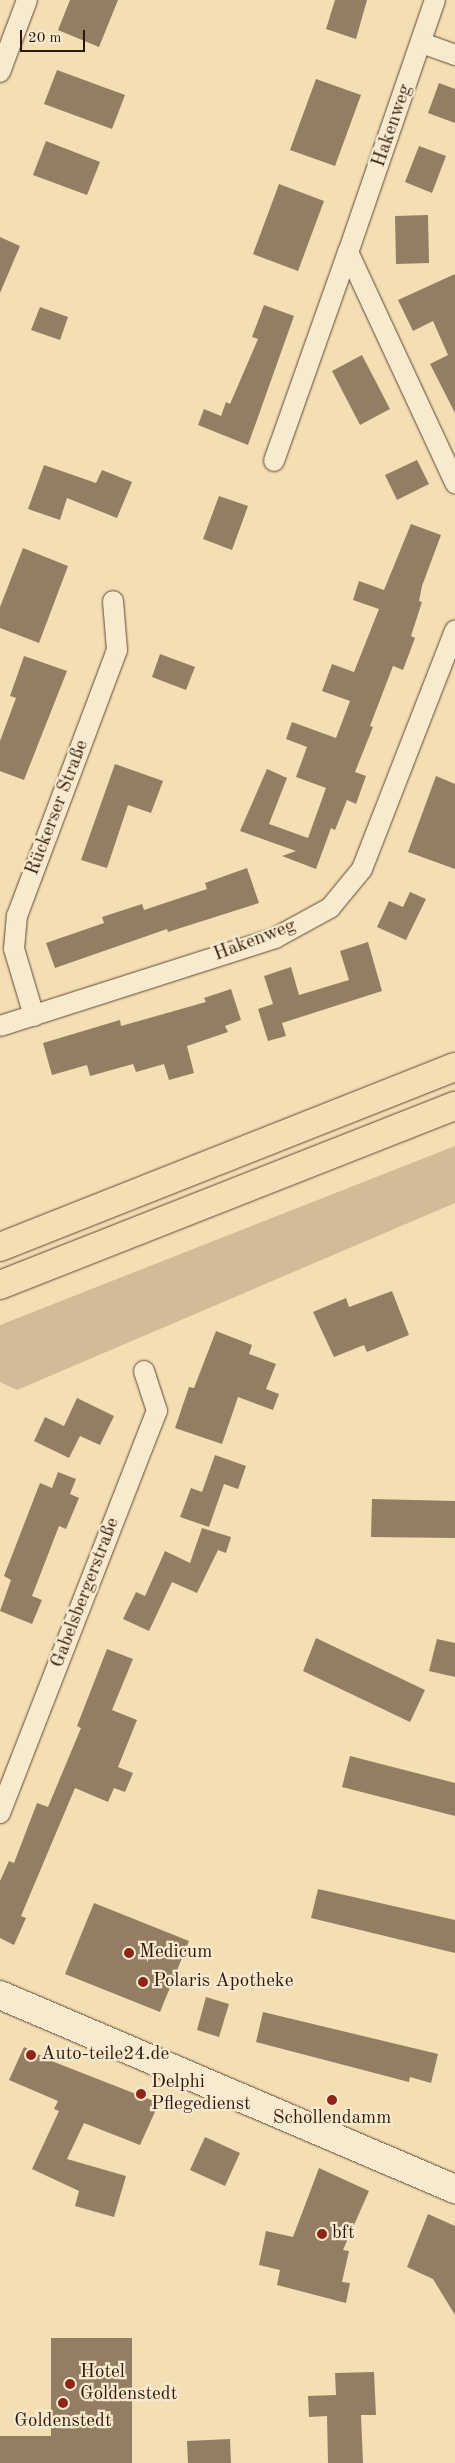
<!DOCTYPE html>
<html>
<head>
<meta charset="utf-8">
<style>
  body { margin:0 }
  #map { position:relative; width:455px; height:2463px; overflow:hidden; background:#f4deb3; font-family:"Old Standard TT",serif }
  div>[style] { position:absolute }
  .green>* { inset:0; background:#d2bc97 }
  .building>* { inset:0; background:#947e63 }
  .roads { filter:drop-shadow(0 0 1px #5f4836) drop-shadow(0 0 1px #5f4836) }
  .minor>* { height:20px; margin:-10px; padding:0 10px; transform-origin:10px; border-radius:10px; background:#f8eace }
  .secondary>* { height:28px; margin:-14px; padding:0 14px; transform-origin:14px; border-radius:14px; background:#f8eace }
  .motorway>* { height:28px; margin:-14px; padding:0 14px; transform-origin:14px; border-radius:14px; background:#f4deb3 }
  .dots>* { width:14px; height:14px; translate:-50% -50%; box-sizing:border-box; border:2px solid #f8eace; border-radius:50% }
  span { translate:-50% -50%; white-space:nowrap; text-align:center; line-height:1.15; -webkit-text-stroke:4.5px #f8eace; paint-order:stroke }
  .street-label { font-size:19px; color:#2d160c }
  .poi-label { font-size:19px; color:#2d160c }
  .left { translate:0 -50%; text-align:left }
  .scale { position:absolute; left:20px; top:30px; width:65px; height:22px; box-sizing:border-box; border:2px solid #2d160c; border-top:0; padding-left:6px; font-size:15px; line-height:18px; white-space:nowrap; color:#2d160c; -webkit-text-stroke:4px #f8eace; paint-order:stroke }
</style>
</head>
<body>
<div id="map">
  <div class="green">
    <div style="clip-path:polygon(455px 1146px,455px 1203px,17px 1390px,0 1382px,0 1325px)"></div>
  </div>
  <div class="building">
    <div style="clip-path:polygon(70px 0,118px 0,99px 47px,58px 30px)"></div>
    <div style="clip-path:polygon(335px 0,367px 0,356px 39px,326px 29px)"></div>
    <div style="clip-path:polygon(57px 70px,125px 95px,112px 129px,44px 104px)"></div>
    <div style="clip-path:polygon(316px 79px,361px 95px,335px 166px,290px 150px)"></div>
    <div style="clip-path:polygon(439px 83px,455px 89px,455px 123px,428px 113px)"></div>
    <div style="clip-path:polygon(46px 141px,100px 162px,87px 195px,33px 175px)"></div>
    <div style="clip-path:polygon(419px 146px,446px 156px,432px 193px,405px 182px)"></div>
    <div style="clip-path:polygon(279px 184px,324px 201px,298px 271px,253px 254px)"></div>
    <div style="clip-path:polygon(428px 215px,429px 263px,396px 264px,395px 216px)"></div>
    <div style="clip-path:polygon(0 237px,20px 246px,0 293px)"></div>
    <div style="clip-path:polygon(455px 274px,455px 413px,430px 364px,448px 355px,433px 321px,413px 331px,398px 300px)"></div>
    <div style="clip-path:polygon(264px 305px,294px 316px,248px 445px,198px 425px,204px 409px,221px 416px,226px 402px,230px 404px,258px 339px,252px 337px)"></div>
    <div style="clip-path:polygon(40px 307px,68px 317px,60px 340px,31px 330px)"></div>
    <div style="clip-path:polygon(362px 355px,390px 409px,360px 425px,332px 371px)"></div>
    <div style="clip-path:polygon(417px 460px,429px 484px,397px 500px,385px 475px)"></div>
    <div style="clip-path:polygon(44px 465px,96px 483px,102px 470px,132px 482px,117px 518px,67px 498px,60px 520px,28px 509px)"></div>
    <div style="clip-path:polygon(219px 496px,248px 506px,232px 550px,203px 539px)"></div>
    <div style="clip-path:polygon(411px 524px,441px 535px,422px 586px,419px 601px,422px 602px,411px 636px,415px 638px,403px 670px,393px 666px,370px 726px,373px 727px,355px 772px,366px 776px,356px 804px,347px 800px,335px 830px,331px 828px,316px 869px,282px 856px,296px 851px,240px 831px,267px 769px,287px 778px,269px 824px,308px 838px,326px 788px,296px 777px,307px 747px,286px 739px,292px 722px,336px 738px,350px 701px,322px 691px,332px 664px,354px 672px,379px 609px,353px 600px,359px 581px,384px 590px)"></div>
    <div style="clip-path:polygon(23px 548px,68px 566px,39px 643px,0 628px,0 607px)"></div>
    <div style="clip-path:polygon(160px 654px,195px 667px,186px 690px,152px 677px)"></div>
    <div style="clip-path:polygon(24px 656px,67px 671px,24px 780px,0 771px,0 741px,16px 698px,10px 696px)"></div>
    <div style="clip-path:polygon(115px 764px,163px 781px,151px 813px,128px 805px,107px 868px,81px 860px)"></div>
    <div style="clip-path:polygon(436px 776px,455px 784px,455px 869px,408px 852px)"></div>
    <div style="clip-path:polygon(247px 868px,259px 903px,168px 932px,167px 929px,55px 968px,46px 943px,104px 923px,102px 917px,142px 904px,144px 910px,207px 889px,205px 883px)"></div>
    <div style="clip-path:polygon(410px 892px,426px 899px,406px 940px,377px 927px,389px 901px,403px 907px)"></div>
    <div style="clip-path:polygon(368px 942px,382px 991px,282px 1023px,286px 1036px,268px 1041px,258px 1009px,273px 1004px,264px 976px,291px 967px,299px 995px,349px 980px,340px 951px)"></div>
    <div style="clip-path:polygon(231px 989px,241px 1020px,225px 1026px,228px 1032px,187px 1046px,194px 1073px,169px 1080px,164px 1064px,136px 1072px,133px 1064px,90px 1076px,87px 1065px,52px 1075px,43px 1043px,120px 1020px,121px 1026px,206px 1002px,204px 998px)"></div>
    <div style="clip-path:polygon(392px 1291px,409px 1335px,367px 1352px,364px 1345px,334px 1357px,313px 1312px,346px 1298px,349px 1307px)"></div>
    <div style="clip-path:polygon(216px 1331px,252px 1345px,249px 1354px,276px 1364px,266px 1389px,279px 1394px,273px 1410px,238px 1397px,222px 1444px,175px 1428px,189px 1387px,194px 1388px)"></div>
    <div style="clip-path:polygon(77px 1398px,114px 1416px,100px 1445px,80px 1436px,69px 1458px,34px 1441px,45px 1417px,64px 1426px)"></div>
    <div style="clip-path:polygon(215px 1455px,246px 1466px,238px 1489px,224px 1484px,209px 1527px,180px 1517px,191px 1488px,202px 1492px)"></div>
    <div style="clip-path:polygon(58px 1472px,76px 1479px,70px 1494px,79px 1498px,66px 1529px,59px 1526px,32px 1596px,42px 1600px,32px 1624px,0 1611px,11px 1580px,4px 1576px,40px 1483px,52px 1488px)"></div>
    <div style="clip-path:polygon(372px 1499px,455px 1501px,455px 1538px,371px 1537px)"></div>
    <div style="clip-path:polygon(202px 1528px,231px 1537px,226px 1553px,218px 1550px,197px 1593px,172px 1582px,149px 1631px,123px 1619px,136px 1592px,145px 1596px,165px 1551px,190px 1563px)"></div>
    <div style="clip-path:polygon(316px 1638px,425px 1690px,410px 1722px,303px 1671px)"></div>
    <div style="clip-path:polygon(437px 1639px,455px 1643px,455px 1677px,429px 1671px)"></div>
    <div style="clip-path:polygon(107px 1649px,133px 1659px,112px 1710px,137px 1720px,118px 1767px,133px 1773px,125px 1792px,114px 1788px,108px 1802px,75px 1788px,21px 1916px,26px 1918px,14px 1945px,0 1938px,0 1881px,9px 1861px,14px 1863px,37px 1803px,48px 1807px,81px 1728px,77px 1726px)"></div>
    <div style="clip-path:polygon(350px 1756px,455px 1783px,455px 1816px,342px 1787px)"></div>
    <div style="clip-path:polygon(318px 1889px,455px 1920px,455px 1953px,311px 1918px)"></div>
    <div style="clip-path:polygon(94px 1903px,189px 1941px,160px 2012px,65px 1974px)"></div>
    <div style="clip-path:polygon(206px 1997px,229px 2004px,219px 2037px,197px 2030px)"></div>
    <div style="clip-path:polygon(263px 2012px,438px 2054px,431px 2083px,410px 2077px,409px 2082px,256px 2042px)"></div>
    <div style="clip-path:polygon(24px 2047px,49px 2060px,159px 2103px,140px 2145px,84px 2123px,67px 2159px,126px 2176px,114px 2217px,75px 2206px,79px 2191px,32px 2169px,59px 2111px,54px 2109px,58px 2101px,9px 2080px)"></div>
    <div style="clip-path:polygon(205px 2137px,240px 2153px,225px 2186px,190px 2170px)"></div>
    <div style="clip-path:polygon(319px 2168px,369px 2191px,343px 2250px,349px 2251px,342px 2282px,350px 2283px,346px 2303px,277px 2285px,280px 2270px,259px 2265px,266px 2231px,293px 2237px)"></div>
    <div style="clip-path:polygon(428px 2214px,455px 2226px,455px 2315px,433px 2279px,407px 2267px)"></div>
    <div style="clip-path:polygon(51px 2338px,132px 2338px,132px 2463px,0 2463px,0 2436px,51px 2436px)"></div>
    <div style="clip-path:polygon(374px 2372px,376px 2415px,361px 2415px,363px 2463px,328px 2463px,327px 2416px,309px 2417px,308px 2396px,336px 2395px,335px 2373px)"></div>
    <div style="clip-path:polygon(230px 2439px,231px 2463px,188px 2463px,187px 2441px)"></div>
  </div>
  <div class="roads">
    <div class="minor">
      <div style="left:435px;top:0;width:267px;rotate:109deg"></div>
      <div style="left:348px;top:252px;width:255px;rotate:65.1deg"></div>
      <div style="left:422px;top:43px;width:35px;rotate:20deg"></div>
      <div style="left:0;top:72px;width:77px;rotate:-69.4deg"></div>
      <div style="left:274px;top:461px;width:222px;rotate:-70.5deg"></div>
      <div style="left:34px;top:1016px;width:70px;rotate:-106.6deg"></div>
      <div style="left:14px;top:949px;width:33px;rotate:-85deg"></div>
      <div style="left:17px;top:916px;width:284px;rotate:-69.4deg"></div>
      <div style="left:117px;top:650px;width:49px;rotate:-94.7deg"></div>
      <div style="left:0;top:1026px;width:289px;rotate:-17.7deg"></div>
      <div style="left:275px;top:938px;width:63px;rotate:-28.6deg"></div>
      <div style="left:330px;top:908px;width:50px;rotate:-50.6deg"></div>
      <div style="left:362px;top:869px;width:256px;rotate:-68.7deg"></div>
      <div style="left:0;top:1813px;width:432px;rotate:-68.7deg"></div>
      <div style="left:157px;top:1411px;width:42px;rotate:-108deg"></div>
    </div>
    <div class="secondary">
      <div style="left:0;top:1995px;width:495px;rotate:23.1deg"></div>
    </div>
    <div class="motorway">
      <div style="left:0;top:1247px;width:489px;rotate:-21.6deg"></div>
      <div style="left:0;top:1285px;width:489px;rotate:-21.5deg"></div>
    </div>
  </div>
  <div class="dots">
    <div style="left:129px;top:1953px;background:#8f2418"></div>
    <div style="left:143px;top:1982px;background:#8f2418"></div>
    <div style="left:31px;top:2055px;background:#8f2418"></div>
    <div style="left:141px;top:2094px;background:#8f2418"></div>
    <div style="left:332px;top:2100px;background:#8f2418"></div>
    <div style="left:322px;top:2234px;background:#8f2418"></div>
    <div style="left:70px;top:2384px;background:#8f2418"></div>
    <div style="left:63px;top:2403px;background:#8f2418"></div>
  </div>
  <div class="street-label">
    <span style="left:393px;top:126px;rotate:-71deg">Hakenweg</span>
    <span style="left:58px;top:808px;rotate:-69deg">Rückerser Straße</span>
    <span style="left:255px;top:941px;rotate:-21deg">Hakenweg</span>
    <span style="left:86px;top:1593px;rotate:-69deg">Gabelsbergerstraße</span>
  </div>
  <div class="poi-label">
    <span class="left" style="left:139px;top:1953px">Medicum</span>
    <span class="left" style="left:153px;top:1982px">Polaris Apotheke</span>
    <span class="left" style="left:41px;top:2055px">Auto-teile24.de</span>
    <span class="left" style="left:151px;top:2094px">Delphi<br>Pflegedienst</span>
    <span style="left:332px;top:2119px">Schollendamm</span>
    <span class="left" style="left:332px;top:2234px">bft</span>
    <span class="left" style="left:80px;top:2384px">Hotel<br>Goldenstedt</span>
    <span style="left:63px;top:2422px">Goldenstedt</span>
  </div>
  <div class="scale">20 m</div>
</div>
</body>
</html>
